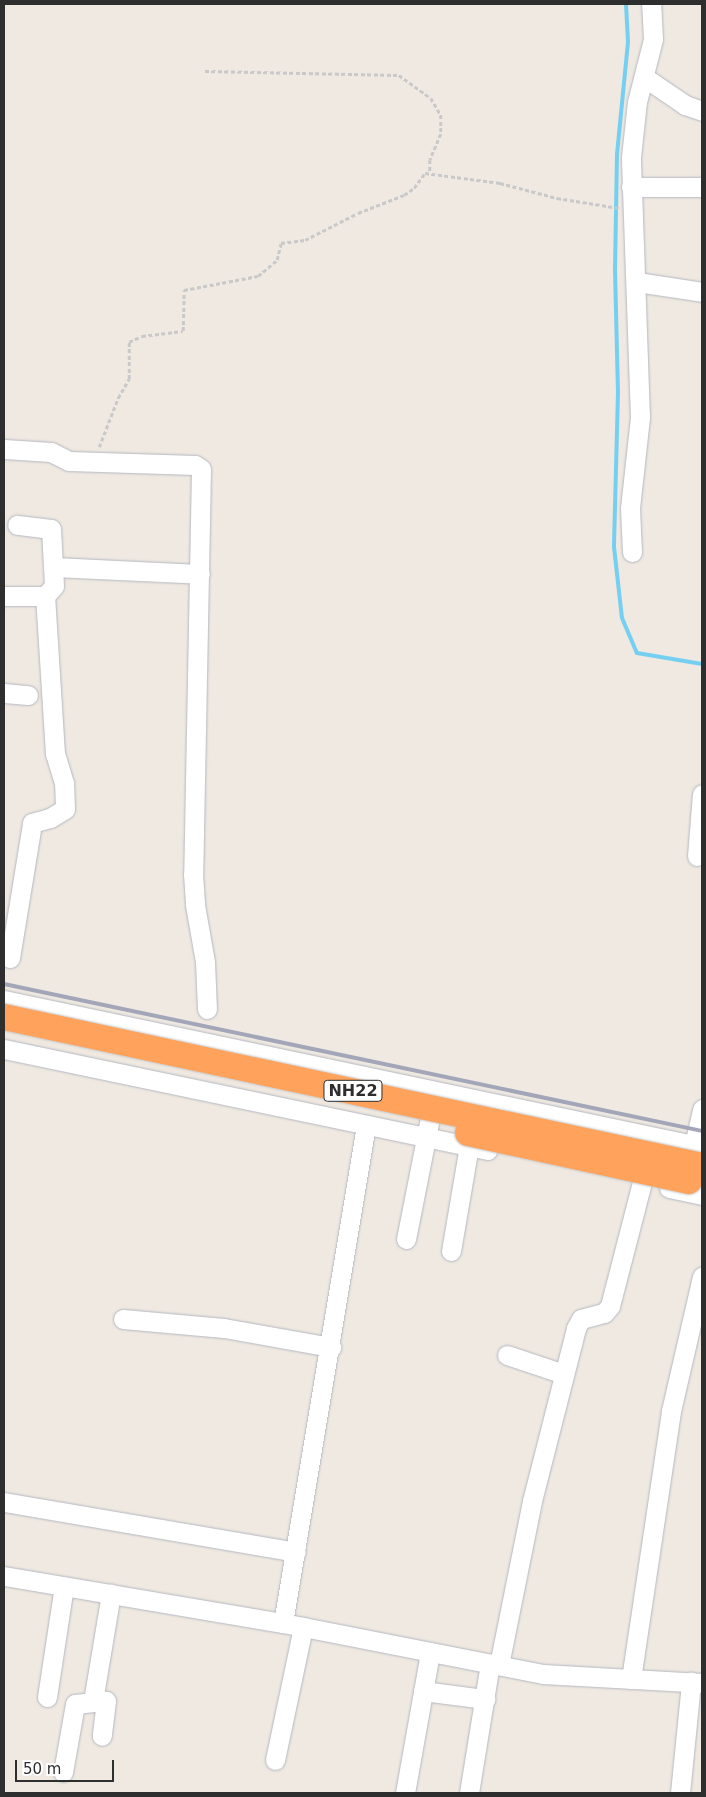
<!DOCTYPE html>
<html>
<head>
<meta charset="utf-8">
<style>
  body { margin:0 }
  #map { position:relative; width:706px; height:1797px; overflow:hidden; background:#efe9e1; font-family:"DejaVu Sans",sans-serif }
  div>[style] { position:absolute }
  .stream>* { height:4px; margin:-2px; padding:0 2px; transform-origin:2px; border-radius:2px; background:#75cff0 }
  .path>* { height:2.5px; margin-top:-1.25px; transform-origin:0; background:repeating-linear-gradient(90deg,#c9c9c9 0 4px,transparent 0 6.5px) }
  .roads { filter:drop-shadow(0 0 1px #b4b7c1) drop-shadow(0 0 1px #b4b7c1) }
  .minor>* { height:19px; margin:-9.5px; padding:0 9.5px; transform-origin:9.5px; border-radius:9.5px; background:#fff }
  .rail>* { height:4px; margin:-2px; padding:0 2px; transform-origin:2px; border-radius:2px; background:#a3a6b8 }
  .bridges { filter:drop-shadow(0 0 1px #c9c9c9) drop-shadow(0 0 1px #c9c9c9) }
  .highway-bridge>* { height:26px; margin:-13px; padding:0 13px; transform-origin:13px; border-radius:13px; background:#ffa35c }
  span { translate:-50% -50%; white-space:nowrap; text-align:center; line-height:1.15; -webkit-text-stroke:4px #fff; paint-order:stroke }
  .shield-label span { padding:1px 4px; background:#fff; border:1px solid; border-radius:4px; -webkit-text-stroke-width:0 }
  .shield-label { font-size:16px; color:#2e2e2e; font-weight:700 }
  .frame { position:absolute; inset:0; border:5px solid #2e2e2e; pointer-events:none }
  .scale { position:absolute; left:15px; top:1760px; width:99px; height:22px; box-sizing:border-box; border:2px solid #2e2e2e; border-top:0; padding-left:6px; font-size:15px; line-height:18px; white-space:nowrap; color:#2e2e2e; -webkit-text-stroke:4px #fff; paint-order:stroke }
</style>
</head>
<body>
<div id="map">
  <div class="stream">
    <div style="left:626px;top:4px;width:38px;rotate:87deg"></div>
    <div style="left:628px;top:42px;width:113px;rotate:95.6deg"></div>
    <div style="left:617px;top:154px;width:116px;rotate:91deg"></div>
    <div style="left:615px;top:270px;width:122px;rotate:88.6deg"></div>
    <div style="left:618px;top:392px;width:155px;rotate:91.5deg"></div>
    <div style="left:614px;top:547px;width:71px;rotate:83.6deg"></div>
    <div style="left:622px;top:618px;width:38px;rotate:67deg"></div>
    <div style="left:637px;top:653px;width:66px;rotate:9.6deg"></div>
  </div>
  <div class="path">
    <div style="left:205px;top:71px;width:194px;rotate:1.2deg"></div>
    <div style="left:399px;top:75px;width:39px;rotate:36deg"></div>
    <div style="left:431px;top:98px;width:20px;rotate:60deg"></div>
    <div style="left:441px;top:115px;width:19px;rotate:90deg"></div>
    <div style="left:441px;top:134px;width:28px;rotate:113deg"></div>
    <div style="left:430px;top:160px;width:11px;rotate:90deg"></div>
    <div style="left:99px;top:447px;width:53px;rotate:-68.8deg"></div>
    <div style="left:118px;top:398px;width:22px;rotate:-60deg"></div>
    <div style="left:129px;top:379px;width:37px;rotate:-90deg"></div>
    <div style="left:129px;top:342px;width:14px;rotate:-25deg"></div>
    <div style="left:142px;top:336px;width:41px;rotate:-7deg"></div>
    <div style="left:183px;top:331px;width:41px;rotate:-88.6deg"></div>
    <div style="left:184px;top:290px;width:75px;rotate:-10.7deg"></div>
    <div style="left:258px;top:276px;width:25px;rotate:-40deg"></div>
    <div style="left:277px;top:260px;width:17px;rotate:-77deg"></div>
    <div style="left:281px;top:243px;width:24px;rotate:-7deg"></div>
    <div style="left:305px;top:240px;width:59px;rotate:-27deg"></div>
    <div style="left:358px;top:213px;width:49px;rotate:-21.4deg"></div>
    <div style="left:404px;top:195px;width:12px;rotate:-35deg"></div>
    <div style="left:414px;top:188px;width:19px;rotate:-54deg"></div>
    <div style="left:425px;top:173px;width:76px;rotate:7.6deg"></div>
    <div style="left:500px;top:183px;width:59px;rotate:14.7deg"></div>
    <div style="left:557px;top:198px;width:63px;rotate:9.2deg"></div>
  </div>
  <div class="roads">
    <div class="minor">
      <div style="left:644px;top:77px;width:50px;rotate:34.3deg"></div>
      <div style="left:685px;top:105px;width:18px;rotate:19deg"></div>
      <div style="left:631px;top:187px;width:71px"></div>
      <div style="left:637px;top:282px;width:66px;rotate:8.7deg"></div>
      <div style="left:4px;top:449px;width:47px;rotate:3.7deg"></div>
      <div style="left:51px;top:452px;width:20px;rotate:27deg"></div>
      <div style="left:69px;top:461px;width:126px;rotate:1.8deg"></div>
      <div style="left:195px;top:465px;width:7px;rotate:34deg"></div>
      <div style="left:201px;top:469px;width:405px;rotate:91.1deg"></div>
      <div style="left:193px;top:874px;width:31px;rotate:86deg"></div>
      <div style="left:195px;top:905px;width:58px;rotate:80deg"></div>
      <div style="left:205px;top:962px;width:47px;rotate:87.6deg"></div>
      <div style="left:632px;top:552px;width:44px;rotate:-92.6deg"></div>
      <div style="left:630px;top:508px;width:91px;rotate:-83.7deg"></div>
      <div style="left:640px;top:418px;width:261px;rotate:-92deg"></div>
      <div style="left:631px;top:157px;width:55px;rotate:-83.8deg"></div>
      <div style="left:637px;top:102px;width:65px;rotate:-75.7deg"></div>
      <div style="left:653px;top:39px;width:35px;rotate:-93deg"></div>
      <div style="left:54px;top:567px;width:146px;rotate:2.7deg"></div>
      <div style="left:4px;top:596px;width:41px"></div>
      <div style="left:45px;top:596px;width:13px;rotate:-48deg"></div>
      <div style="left:54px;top:586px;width:57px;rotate:-93deg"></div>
      <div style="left:51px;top:529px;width:34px;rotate:-173deg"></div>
      <div style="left:4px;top:693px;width:24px;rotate:5deg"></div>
      <div style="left:697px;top:856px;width:62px;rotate:-85.4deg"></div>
      <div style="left:10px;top:958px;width:137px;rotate:-80.7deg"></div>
      <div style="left:32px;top:823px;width:19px;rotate:-16deg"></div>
      <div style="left:50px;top:818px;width:17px;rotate:-31deg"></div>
      <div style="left:65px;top:809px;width:26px;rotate:-92deg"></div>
      <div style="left:64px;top:783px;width:30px;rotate:-107deg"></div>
      <div style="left:55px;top:754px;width:158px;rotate:-93.6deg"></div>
      <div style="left:4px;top:1000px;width:713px;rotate:11.89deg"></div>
      <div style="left:4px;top:1049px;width:494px;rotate:11.8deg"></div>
      <div style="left:694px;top:1145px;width:37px;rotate:-77deg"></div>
      <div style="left:669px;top:1188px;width:34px;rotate:12deg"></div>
      <div style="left:406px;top:1239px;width:144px;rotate:-78.8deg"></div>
      <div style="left:451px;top:1251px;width:107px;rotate:-80.3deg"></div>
      <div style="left:123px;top:1319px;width:101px;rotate:5.1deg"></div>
      <div style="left:224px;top:1328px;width:109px;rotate:10.1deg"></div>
      <div style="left:507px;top:1355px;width:60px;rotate:18.4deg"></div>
      <div style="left:4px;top:1502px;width:296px;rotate:9.7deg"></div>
      <div style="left:4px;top:1576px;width:283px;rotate:9.6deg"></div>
      <div style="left:283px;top:1623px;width:265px;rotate:11.1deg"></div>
      <div style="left:543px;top:1674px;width:159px;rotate:3.2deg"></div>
      <div style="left:283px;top:1623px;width:505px;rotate:-80.54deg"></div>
      <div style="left:499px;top:1665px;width:167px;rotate:-78.6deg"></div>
      <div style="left:532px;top:1501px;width:179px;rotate:-75.7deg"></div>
      <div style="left:576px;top:1328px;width:10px;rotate:-61deg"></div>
      <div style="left:581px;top:1319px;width:24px;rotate:-15deg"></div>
      <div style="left:604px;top:1313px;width:9px;rotate:-49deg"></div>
      <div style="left:610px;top:1306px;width:128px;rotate:-75.5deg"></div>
      <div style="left:631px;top:1679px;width:271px;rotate:-81.5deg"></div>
      <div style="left:671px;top:1411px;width:138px;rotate:-77deg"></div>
      <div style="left:423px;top:1691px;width:63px;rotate:7.4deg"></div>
      <div style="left:47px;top:1697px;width:112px;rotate:-81.3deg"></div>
      <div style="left:93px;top:1701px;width:109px;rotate:-80.5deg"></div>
      <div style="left:275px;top:1760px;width:136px;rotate:-78.1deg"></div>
      <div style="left:63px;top:1772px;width:69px;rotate:-80deg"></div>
      <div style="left:75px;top:1704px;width:31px;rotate:-6deg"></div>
      <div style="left:106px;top:1701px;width:35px;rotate:97deg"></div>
      <div style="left:405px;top:1793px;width:143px;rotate:-79.9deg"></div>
      <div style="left:469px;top:1793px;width:131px;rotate:-80.8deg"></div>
      <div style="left:680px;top:1793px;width:112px;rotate:-84.3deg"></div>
    </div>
  </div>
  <div class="rail">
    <div style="left:4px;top:984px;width:713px;rotate:11.89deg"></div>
  </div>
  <div class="bridges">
    <div class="highway-bridge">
      <div style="left:4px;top:1017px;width:714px;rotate:12.05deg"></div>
      <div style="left:468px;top:1133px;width:226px;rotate:12.3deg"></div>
    </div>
  </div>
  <div class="shield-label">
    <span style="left:353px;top:1091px">NH22</span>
  </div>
  <div class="frame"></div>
  <div class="scale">50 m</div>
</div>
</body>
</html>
